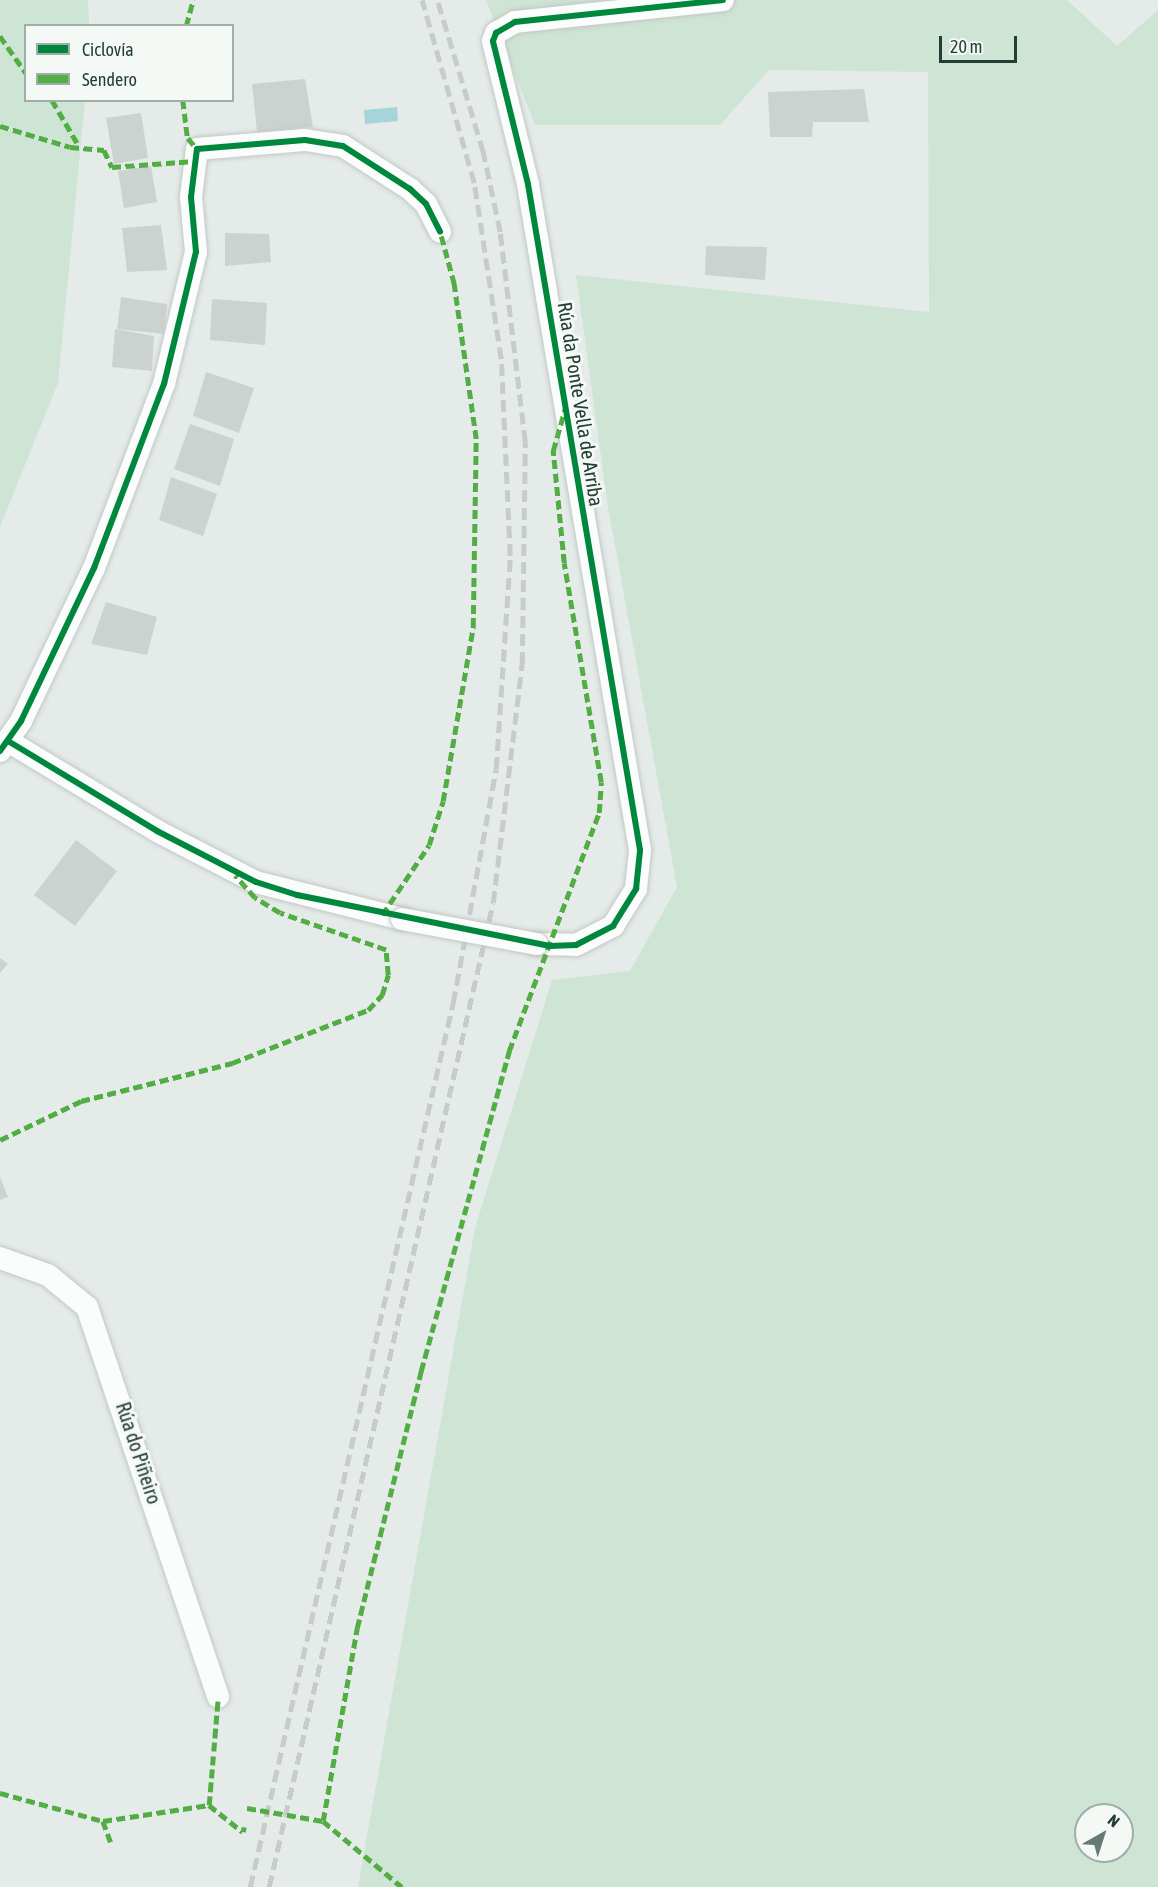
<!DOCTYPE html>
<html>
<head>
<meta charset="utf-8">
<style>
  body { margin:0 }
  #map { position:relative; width:1158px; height:1887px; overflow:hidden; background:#e5ebe8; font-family:"Asap Condensed",sans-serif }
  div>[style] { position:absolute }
  .green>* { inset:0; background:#cee4d4 }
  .water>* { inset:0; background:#a7d4d9 }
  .building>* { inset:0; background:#ccd2cf }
  .roads { filter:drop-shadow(0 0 2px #c2c8c5) drop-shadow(0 0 2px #c2c8c5) }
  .minor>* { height:22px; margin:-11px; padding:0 11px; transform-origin:11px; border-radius:11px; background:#fbfcfc }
  .rail>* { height:4.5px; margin-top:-2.25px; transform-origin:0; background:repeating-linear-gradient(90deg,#c7ccca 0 12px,transparent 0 18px) }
  .bridges { filter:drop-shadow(0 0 2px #c2c8c5) drop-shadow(0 0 2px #c2c8c5) }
  .minor-bridge>* { height:22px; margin:-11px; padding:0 11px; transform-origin:11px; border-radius:11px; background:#fbfcfc }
  .quiet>* { height:4.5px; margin-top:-2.25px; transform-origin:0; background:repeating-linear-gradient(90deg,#53ad45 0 9px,transparent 0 13.5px) }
  .cycleway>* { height:6px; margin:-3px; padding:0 3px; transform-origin:3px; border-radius:3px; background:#00873e }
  span { translate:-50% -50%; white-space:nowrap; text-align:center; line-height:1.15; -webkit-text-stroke:6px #f4f9f6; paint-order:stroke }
  .street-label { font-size:20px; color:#233e36 }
  .legend { position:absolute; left:24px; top:24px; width:210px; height:78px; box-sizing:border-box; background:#f4f9f6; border:2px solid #a0aea9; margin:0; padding:8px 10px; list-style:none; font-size:18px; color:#233e36 }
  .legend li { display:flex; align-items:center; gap:12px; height:30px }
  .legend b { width:30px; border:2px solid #a0aea9 }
  .north { position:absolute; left:1074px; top:1803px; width:60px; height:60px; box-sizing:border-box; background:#f4f9f6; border:2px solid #a0aea9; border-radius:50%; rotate:39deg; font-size:16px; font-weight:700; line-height:24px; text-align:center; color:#233e36 }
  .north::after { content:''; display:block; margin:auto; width:21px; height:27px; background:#677b74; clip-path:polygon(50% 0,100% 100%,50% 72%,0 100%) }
  .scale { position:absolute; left:939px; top:36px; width:78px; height:27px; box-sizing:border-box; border:3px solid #233e36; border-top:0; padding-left:8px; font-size:18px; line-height:21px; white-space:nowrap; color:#233e36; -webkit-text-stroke:4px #f4f9f6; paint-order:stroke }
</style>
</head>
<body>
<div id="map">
  <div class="green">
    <div style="clip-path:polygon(0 0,88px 0,89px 25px,26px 26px,26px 100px,85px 101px,58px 383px,0 527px)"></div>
    <div style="clip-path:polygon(evenodd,486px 0,1067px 0,1117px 46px,1158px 10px,1158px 1887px,358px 1887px,475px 1228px,552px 980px,630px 971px,677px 887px,608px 507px,576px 275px,929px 312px,928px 72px,769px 70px,720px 125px,535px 125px,486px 0,1086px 1815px,1122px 1815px,1122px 1851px,1086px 1851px,1086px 1815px)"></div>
  </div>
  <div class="water">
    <div style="clip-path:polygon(397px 107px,398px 121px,365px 124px,364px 110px)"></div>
  </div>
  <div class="building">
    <div style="clip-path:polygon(305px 79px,313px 127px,257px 132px,252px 84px)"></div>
    <div style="clip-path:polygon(864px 89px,869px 122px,813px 122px,812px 137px,770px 137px,768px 92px)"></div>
    <div style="clip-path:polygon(141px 113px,148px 158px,114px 164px,106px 118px)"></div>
    <div style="clip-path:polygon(151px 166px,157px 202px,124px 208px,118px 171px)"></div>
    <div style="clip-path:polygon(161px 225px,167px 270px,127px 272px,122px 228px)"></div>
    <div style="clip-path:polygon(225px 233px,269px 234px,271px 262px,225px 266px)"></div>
    <div style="clip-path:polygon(706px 246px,767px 247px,765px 280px,705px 275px)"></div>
    <div style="clip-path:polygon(121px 297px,167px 304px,164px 334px,117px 329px)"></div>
    <div style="clip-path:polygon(212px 299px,267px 303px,265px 345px,210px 340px)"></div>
    <div style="clip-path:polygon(115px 329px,154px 336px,152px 371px,112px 367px)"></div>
    <div style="clip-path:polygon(206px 372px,254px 388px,239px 433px,193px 416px)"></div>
    <div style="clip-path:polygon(190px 424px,234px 439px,220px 486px,174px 469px)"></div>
    <div style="clip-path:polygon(171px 477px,217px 494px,203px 536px,159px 520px)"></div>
    <div style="clip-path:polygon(106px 602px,157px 617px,147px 655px,91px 644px)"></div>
    <div style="clip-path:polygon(76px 840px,117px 871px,75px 926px,34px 895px)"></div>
    <div style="clip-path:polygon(0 958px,8px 964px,0 973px)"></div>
    <div style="clip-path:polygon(0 1177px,8px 1197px,0 1200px)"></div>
  </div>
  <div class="roads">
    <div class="minor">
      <div style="left:8px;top:741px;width:174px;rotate:31.1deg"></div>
      <div style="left:157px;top:831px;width:111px;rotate:27.3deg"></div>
      <div style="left:256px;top:882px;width:151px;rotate:14.2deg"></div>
      <div style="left:0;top:751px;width:37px;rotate:-55deg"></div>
      <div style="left:21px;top:721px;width:170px;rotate:-64.5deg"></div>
      <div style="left:94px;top:568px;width:197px;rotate:-69.2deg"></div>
      <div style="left:164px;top:384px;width:136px;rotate:-76.4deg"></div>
      <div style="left:196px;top:252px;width:55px;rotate:-95.2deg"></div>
      <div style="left:191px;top:197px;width:48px;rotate:-82.9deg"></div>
      <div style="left:197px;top:149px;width:108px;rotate:-4.8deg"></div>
      <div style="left:305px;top:140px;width:38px;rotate:9deg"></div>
      <div style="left:343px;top:146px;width:80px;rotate:32.7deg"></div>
      <div style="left:410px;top:189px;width:22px;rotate:43deg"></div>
      <div style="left:426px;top:204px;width:31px;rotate:63deg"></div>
      <div style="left:537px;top:944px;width:39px;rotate:1deg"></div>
      <div style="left:576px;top:945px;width:42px;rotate:-27.2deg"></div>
      <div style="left:613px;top:926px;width:44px;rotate:-58.1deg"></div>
      <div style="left:636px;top:889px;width:39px;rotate:-84deg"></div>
      <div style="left:640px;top:850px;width:675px;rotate:-99.55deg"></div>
      <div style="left:528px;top:184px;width:147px;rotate:-103.8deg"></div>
      <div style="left:493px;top:41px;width:9px;rotate:-69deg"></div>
      <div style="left:496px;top:33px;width:22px;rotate:-30deg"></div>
      <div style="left:515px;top:22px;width:209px;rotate:-6deg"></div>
      <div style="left:0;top:1258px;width:51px;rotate:19.5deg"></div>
      <div style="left:48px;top:1275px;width:50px;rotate:39.4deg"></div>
      <div style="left:87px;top:1307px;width:411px;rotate:71.4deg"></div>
    </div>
  </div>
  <div class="rail">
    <div style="left:250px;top:1887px;width:907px;rotate:-77.07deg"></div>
    <div style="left:453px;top:1003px;width:238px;rotate:-79.6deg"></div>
    <div style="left:496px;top:769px;width:213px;rotate:-86.2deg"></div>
    <div style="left:510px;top:556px;width:197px;rotate:-92.6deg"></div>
    <div style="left:501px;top:359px;width:178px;rotate:-98.7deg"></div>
    <div style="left:474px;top:183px;width:190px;rotate:-105.9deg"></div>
    <div style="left:269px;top:1887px;width:1009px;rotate:-77.18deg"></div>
    <div style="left:493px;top:903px;width:241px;rotate:-83.1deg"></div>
    <div style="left:522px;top:664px;width:222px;rotate:-89.2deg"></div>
    <div style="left:525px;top:442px;width:211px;rotate:-96.8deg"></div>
    <div style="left:500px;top:232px;width:82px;rotate:-102deg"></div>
    <div style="left:483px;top:152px;width:159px;rotate:-106.8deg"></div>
  </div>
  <div class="bridges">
    <div class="minor-bridge">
      <div style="left:402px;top:919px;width:137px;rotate:10.5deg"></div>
    </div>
  </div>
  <div class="quiet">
    <div style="left:186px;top:26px;width:27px;rotate:-75deg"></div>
    <div style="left:0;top:36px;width:45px;rotate:54.9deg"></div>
    <div style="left:52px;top:100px;width:53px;rotate:59.6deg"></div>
    <div style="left:183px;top:100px;width:38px;rotate:83deg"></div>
    <div style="left:188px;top:138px;width:14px;rotate:51deg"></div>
    <div style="left:0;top:126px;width:73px;rotate:16.7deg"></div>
    <div style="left:70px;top:147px;width:34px;rotate:5deg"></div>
    <div style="left:104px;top:150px;width:19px;rotate:65deg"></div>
    <div style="left:112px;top:167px;width:83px;rotate:-4.1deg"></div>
    <div style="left:382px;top:915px;width:84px;rotate:-56.1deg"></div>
    <div style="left:429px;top:845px;width:46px;rotate:-72.3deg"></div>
    <div style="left:443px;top:801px;width:177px;rotate:-80.2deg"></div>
    <div style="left:473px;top:627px;width:188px;rotate:-89.1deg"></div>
    <div style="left:476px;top:439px;width:157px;rotate:-98.1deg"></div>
    <div style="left:454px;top:284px;width:54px;rotate:-105.1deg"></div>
    <div style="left:0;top:1140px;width:90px;rotate:-25.7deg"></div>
    <div style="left:81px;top:1101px;width:156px;rotate:-14.1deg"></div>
    <div style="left:232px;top:1063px;width:146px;rotate:-21.3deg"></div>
    <div style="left:368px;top:1010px;width:21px;rotate:-47deg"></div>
    <div style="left:382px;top:995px;width:21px;rotate:-73deg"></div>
    <div style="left:388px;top:975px;width:25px;rotate:-95deg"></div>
    <div style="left:386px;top:950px;width:112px;rotate:-160.8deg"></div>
    <div style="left:280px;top:913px;width:29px;rotate:-149deg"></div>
    <div style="left:255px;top:898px;width:30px;rotate:-132deg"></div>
    <div style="left:0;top:1793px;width:107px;rotate:15.2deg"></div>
    <div style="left:103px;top:1821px;width:27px;rotate:70deg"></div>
    <div style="left:209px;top:1805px;width:108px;rotate:-85.2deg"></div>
    <div style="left:247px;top:1808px;width:77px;rotate:9.7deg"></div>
    <div style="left:323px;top:1821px;width:196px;rotate:-80deg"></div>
    <div style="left:357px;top:1628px;width:265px;rotate:-76deg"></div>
    <div style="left:421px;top:1371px;width:332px;rotate:-74.6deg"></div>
    <div style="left:509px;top:1051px;width:254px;rotate:-69.3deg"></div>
    <div style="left:599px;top:813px;width:31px;rotate:-86deg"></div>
    <div style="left:601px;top:782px;width:222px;rotate:-99.6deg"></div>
    <div style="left:564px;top:563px;width:113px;rotate:-95.6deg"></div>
    <div style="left:553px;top:451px;width:44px;rotate:-74.1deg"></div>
    <div style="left:103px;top:1821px;width:107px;rotate:-8.6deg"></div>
    <div style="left:209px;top:1805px;width:43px;rotate:38.5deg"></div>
    <div style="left:243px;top:1832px;width:5px;rotate:-79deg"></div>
    <div style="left:323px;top:1821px;width:103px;rotate:39.9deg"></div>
  </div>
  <div class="cycleway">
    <div style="left:8px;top:741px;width:174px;rotate:31.1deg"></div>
    <div style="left:157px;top:831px;width:111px;rotate:27.3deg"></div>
    <div style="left:256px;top:882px;width:43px;rotate:17.6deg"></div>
    <div style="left:297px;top:895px;width:258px;rotate:11.4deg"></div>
    <div style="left:550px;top:946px;width:26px;rotate:-2deg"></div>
    <div style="left:576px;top:945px;width:42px;rotate:-27.2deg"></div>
    <div style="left:613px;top:926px;width:44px;rotate:-58.1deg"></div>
    <div style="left:636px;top:889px;width:39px;rotate:-84deg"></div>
    <div style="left:640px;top:850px;width:675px;rotate:-99.55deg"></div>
    <div style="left:528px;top:184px;width:147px;rotate:-103.8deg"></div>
    <div style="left:493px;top:41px;width:9px;rotate:-69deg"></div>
    <div style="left:496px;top:33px;width:22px;rotate:-30deg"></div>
    <div style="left:515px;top:22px;width:209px;rotate:-6deg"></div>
    <div style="left:0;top:751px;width:37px;rotate:-55deg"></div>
    <div style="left:21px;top:721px;width:170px;rotate:-64.5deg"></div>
    <div style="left:94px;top:568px;width:197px;rotate:-69.2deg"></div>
    <div style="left:164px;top:384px;width:136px;rotate:-76.4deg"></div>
    <div style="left:196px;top:252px;width:55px;rotate:-95.2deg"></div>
    <div style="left:191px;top:197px;width:48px;rotate:-82.9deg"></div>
    <div style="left:197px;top:149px;width:108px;rotate:-4.8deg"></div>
    <div style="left:305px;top:140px;width:38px;rotate:9deg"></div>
    <div style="left:343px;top:146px;width:80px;rotate:32.7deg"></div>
    <div style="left:410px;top:189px;width:22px;rotate:43deg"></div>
    <div style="left:426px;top:204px;width:31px;rotate:63deg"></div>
  </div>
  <div class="street-label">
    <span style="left:581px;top:404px;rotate:81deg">Rúa da Ponte Vella de Arriba</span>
    <span style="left:139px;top:1453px;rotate:72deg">Rúa do Piñeiro</span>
  </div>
  <ul class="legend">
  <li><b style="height:8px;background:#00873e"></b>Ciclovía</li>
  <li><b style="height:8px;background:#53ad45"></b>Sendero</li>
  </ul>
  <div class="north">N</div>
  <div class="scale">20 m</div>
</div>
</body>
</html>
